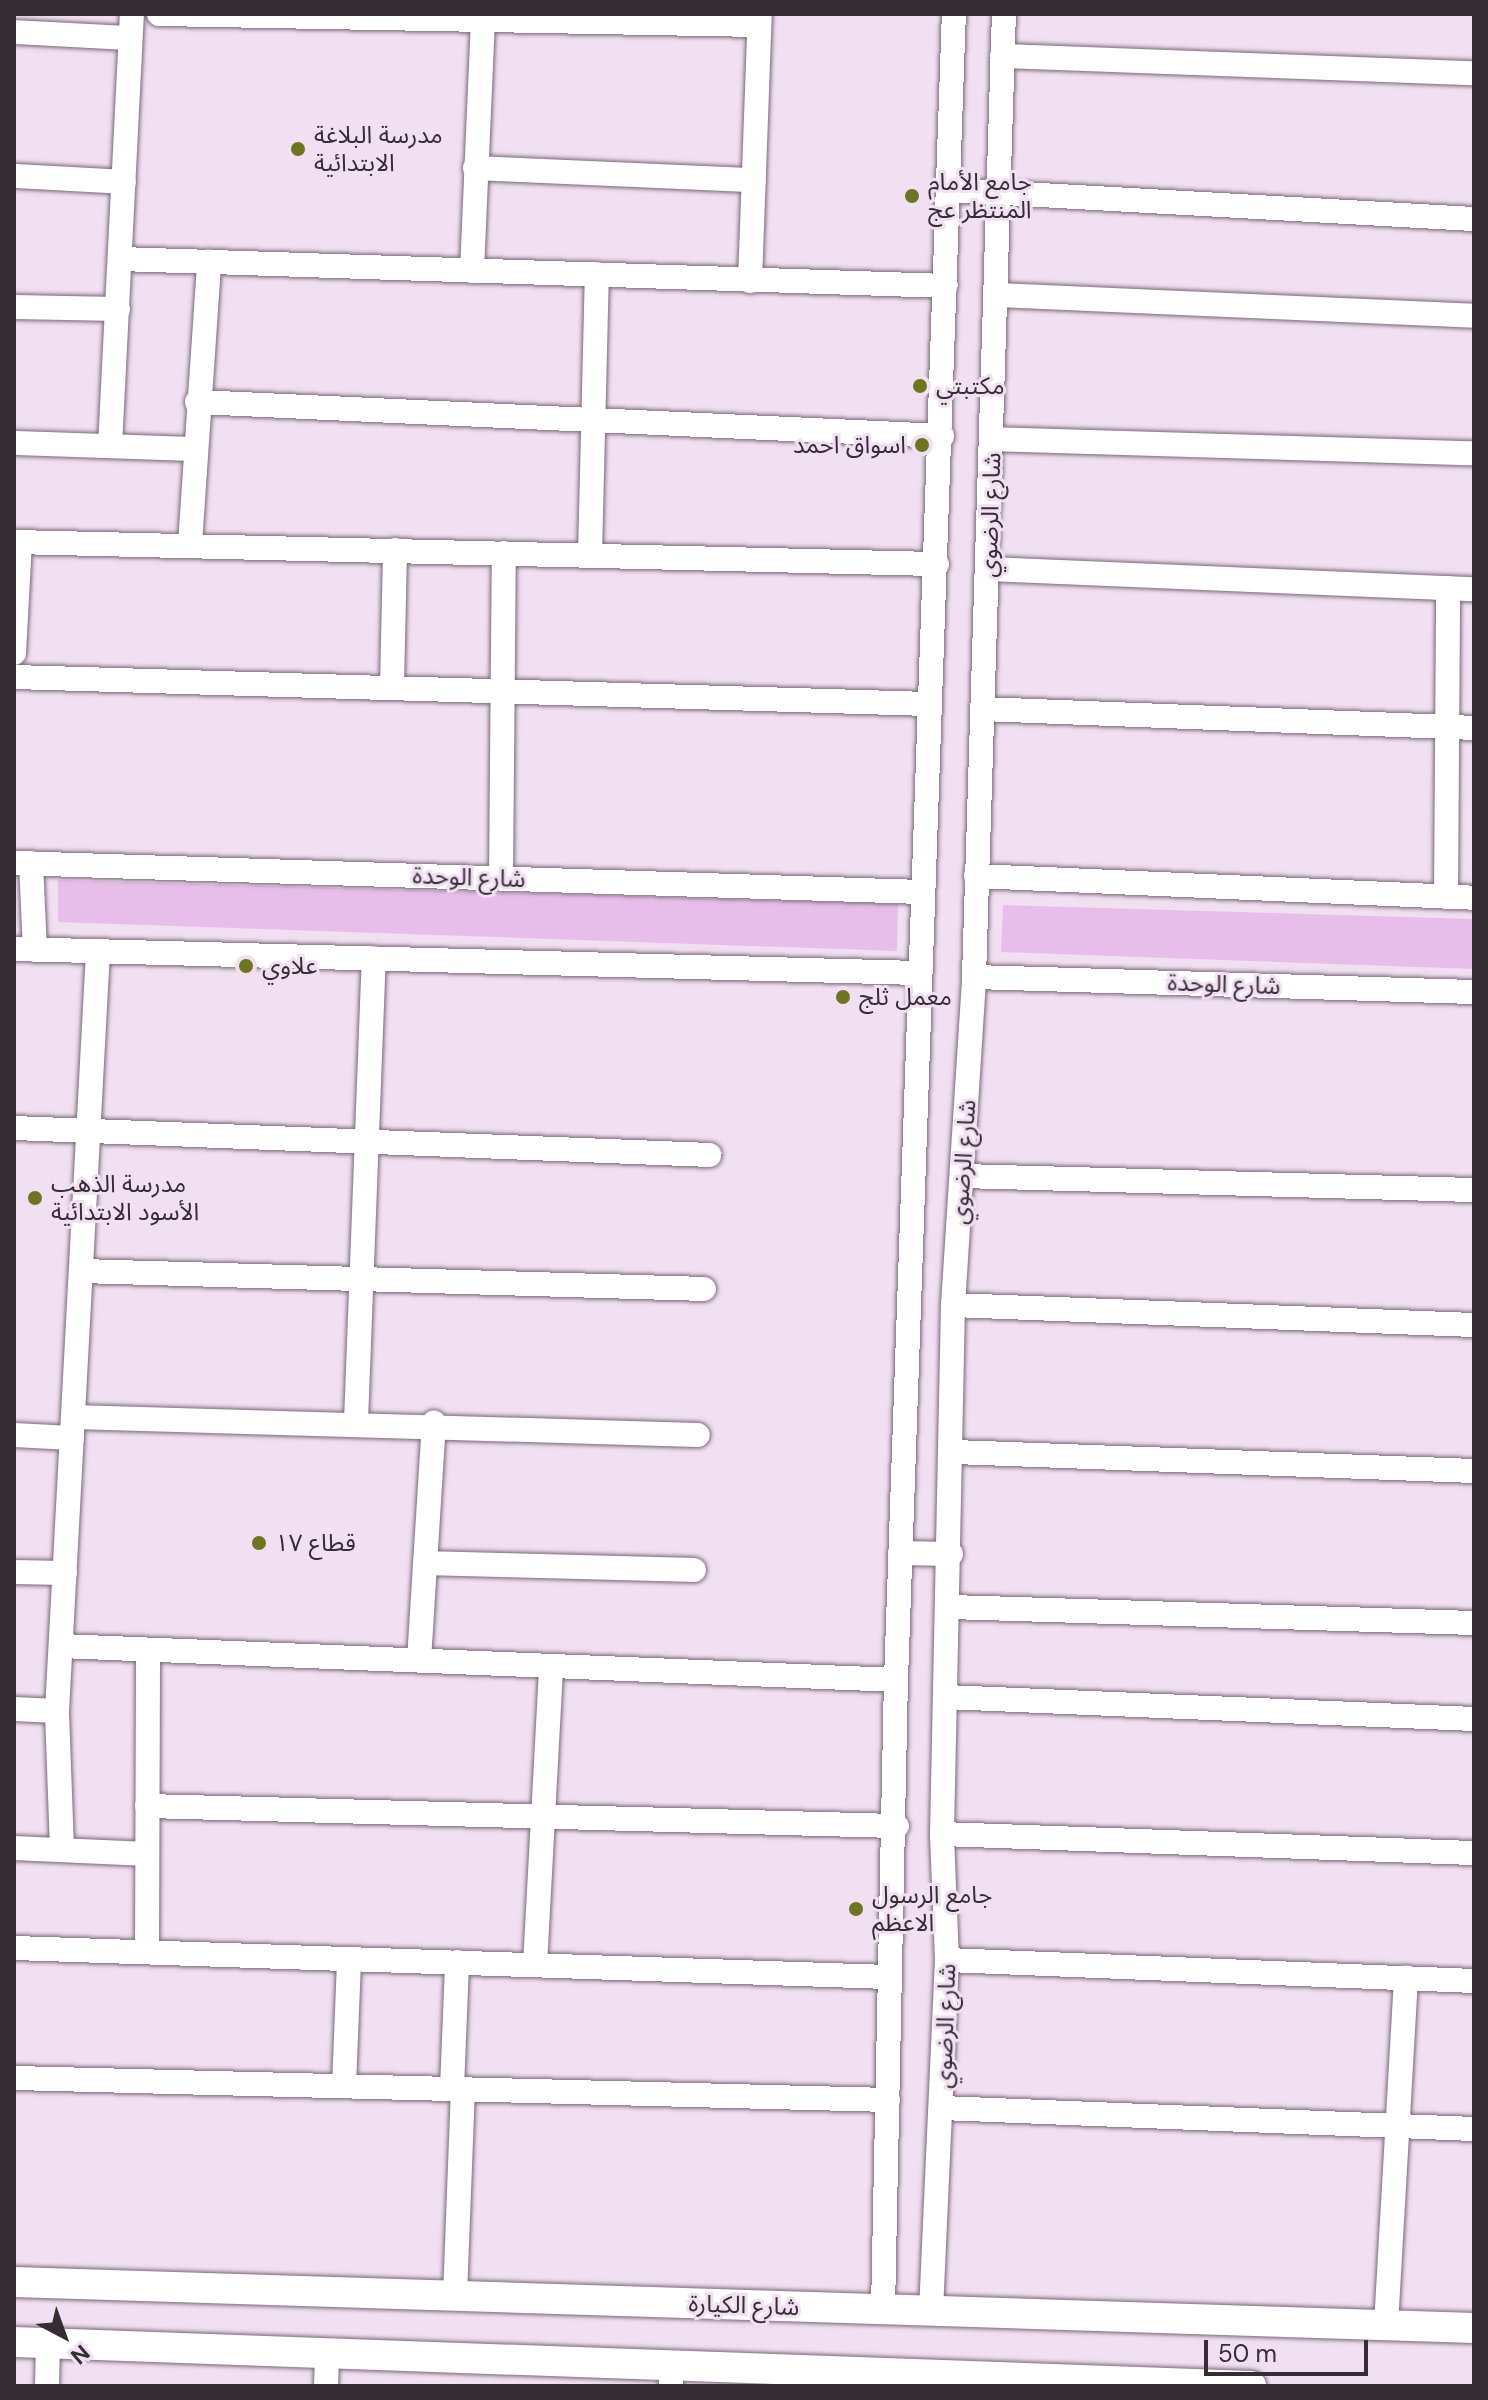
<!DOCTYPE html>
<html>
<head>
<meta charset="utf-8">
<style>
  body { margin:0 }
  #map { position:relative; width:1488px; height:2400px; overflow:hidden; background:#f1dff2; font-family:"DM Sans","Noto Sans Arabic",sans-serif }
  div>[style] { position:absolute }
  .green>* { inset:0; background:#e7bee9 }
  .roads { filter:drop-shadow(0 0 2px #786879) drop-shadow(0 0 2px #786879) }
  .minor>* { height:24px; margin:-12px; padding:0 12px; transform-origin:12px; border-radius:12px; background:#fff }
  .major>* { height:30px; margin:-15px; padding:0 15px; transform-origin:15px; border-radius:15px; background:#fff }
  .dots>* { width:22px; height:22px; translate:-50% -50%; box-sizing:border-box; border:4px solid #f1dff2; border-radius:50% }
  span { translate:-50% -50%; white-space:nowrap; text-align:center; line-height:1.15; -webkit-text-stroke:6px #f1dff2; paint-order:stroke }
  .poi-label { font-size:24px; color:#342d34 }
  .left { translate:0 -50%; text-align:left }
  .right { translate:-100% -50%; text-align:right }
  .street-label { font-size:24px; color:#342d34 }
  .frame { position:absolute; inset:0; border:16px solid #342d34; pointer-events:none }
  .north { position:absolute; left:24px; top:2296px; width:80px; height:80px; -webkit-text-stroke:6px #f1dff2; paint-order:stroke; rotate:139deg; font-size:22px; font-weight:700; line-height:32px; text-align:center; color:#342d34 }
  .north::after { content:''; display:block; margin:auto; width:28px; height:36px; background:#342d34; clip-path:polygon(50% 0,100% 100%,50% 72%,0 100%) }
  .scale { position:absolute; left:1204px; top:2340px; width:164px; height:36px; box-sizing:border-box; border:4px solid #342d34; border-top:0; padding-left:10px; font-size:24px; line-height:28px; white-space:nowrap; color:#342d34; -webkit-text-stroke:6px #f1dff2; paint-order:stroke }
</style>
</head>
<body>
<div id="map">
  <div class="green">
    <div style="clip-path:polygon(58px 880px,898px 904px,897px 951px,58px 922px)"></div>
    <div style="clip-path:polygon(1003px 905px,1474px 919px,1474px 969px,1001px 952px)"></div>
  </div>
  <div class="roads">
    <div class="minor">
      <div style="left:159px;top:14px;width:600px;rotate:1.05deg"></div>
      <div style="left:14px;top:32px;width:116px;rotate:3deg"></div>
      <div style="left:1002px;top:56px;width:472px;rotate:2.1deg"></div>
      <div style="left:475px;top:168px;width:279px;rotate:2.5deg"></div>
      <div style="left:14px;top:176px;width:110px;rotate:3.1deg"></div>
      <div style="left:950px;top:190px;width:525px;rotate:3.17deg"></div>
      <div style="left:120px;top:259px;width:826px;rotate:1.87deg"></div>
      <div style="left:472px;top:271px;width:250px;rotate:-87.5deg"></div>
      <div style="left:750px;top:281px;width:267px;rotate:-87.9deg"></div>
      <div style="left:998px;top:295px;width:476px;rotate:2.5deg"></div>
      <div style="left:14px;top:307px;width:104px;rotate:1.1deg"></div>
      <div style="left:197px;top:402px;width:746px;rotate:2.61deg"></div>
      <div style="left:992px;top:439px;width:482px;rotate:1.7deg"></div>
      <div style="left:14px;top:443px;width:181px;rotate:1.9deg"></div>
      <div style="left:110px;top:446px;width:433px;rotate:-87.1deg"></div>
      <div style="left:14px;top:542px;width:923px;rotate:1.37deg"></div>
      <div style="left:190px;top:544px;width:283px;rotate:-86.1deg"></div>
      <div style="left:590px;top:555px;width:281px;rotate:-88.6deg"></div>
      <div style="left:988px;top:569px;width:486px;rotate:2.4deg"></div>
      <div style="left:14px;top:653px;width:111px;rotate:-86.9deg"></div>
      <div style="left:14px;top:677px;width:914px;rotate:1.69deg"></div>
      <div style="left:392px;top:685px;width:135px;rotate:-88.7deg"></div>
      <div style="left:982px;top:709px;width:492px;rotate:2.2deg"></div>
      <div style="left:14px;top:863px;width:909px;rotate:1.83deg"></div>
      <div style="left:31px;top:863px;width:87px;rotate:87.4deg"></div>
      <div style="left:976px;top:876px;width:498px;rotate:2.5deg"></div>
      <div style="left:501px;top:878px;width:325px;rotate:-89.5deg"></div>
      <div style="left:1446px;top:897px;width:309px;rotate:-89.6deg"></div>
      <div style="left:14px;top:949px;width:905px;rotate:1.52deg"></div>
      <div style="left:974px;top:977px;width:500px;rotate:1.72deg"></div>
      <div style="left:14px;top:1128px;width:696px;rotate:2.22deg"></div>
      <div style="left:962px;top:1176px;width:512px;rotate:1.57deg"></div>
      <div style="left:81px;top:1271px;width:623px;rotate:1.65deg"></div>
      <div style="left:953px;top:1305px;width:521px;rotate:2.2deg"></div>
      <div style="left:73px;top:1417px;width:625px;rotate:1.65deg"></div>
      <div style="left:356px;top:1421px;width:463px;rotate:-87.8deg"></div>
      <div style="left:14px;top:1435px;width:58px;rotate:3deg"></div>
      <div style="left:954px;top:1452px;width:520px;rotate:2.09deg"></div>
      <div style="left:900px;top:1553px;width:51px;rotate:1.1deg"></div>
      <div style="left:425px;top:1563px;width:269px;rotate:1.5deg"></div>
      <div style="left:14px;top:1572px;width:51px;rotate:1.1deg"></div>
      <div style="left:950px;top:1607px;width:524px;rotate:1.75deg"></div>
      <div style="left:61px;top:1646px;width:836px;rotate:2.33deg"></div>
      <div style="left:419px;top:1660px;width:238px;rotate:-86.4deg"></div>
      <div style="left:945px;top:1697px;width:529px;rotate:2.38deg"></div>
      <div style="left:14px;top:1709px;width:43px;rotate:2.7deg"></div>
      <div style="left:147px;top:1806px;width:750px;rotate:1.53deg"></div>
      <div style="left:942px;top:1834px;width:532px;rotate:2.05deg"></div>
      <div style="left:14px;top:1848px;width:133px;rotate:2.6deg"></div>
      <div style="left:62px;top:1849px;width:138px;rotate:-92.1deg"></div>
      <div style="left:57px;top:1711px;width:761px;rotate:-86.91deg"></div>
      <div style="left:14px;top:1948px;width:875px;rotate:1.9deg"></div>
      <div style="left:147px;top:1952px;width:302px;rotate:-89.8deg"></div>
      <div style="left:947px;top:1960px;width:527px;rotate:2.28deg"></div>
      <div style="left:535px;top:1965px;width:299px;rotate:-86.9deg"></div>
      <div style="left:14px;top:2078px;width:874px;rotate:1.44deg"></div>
      <div style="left:344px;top:2086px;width:127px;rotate:-87.7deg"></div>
      <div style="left:452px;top:2089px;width:127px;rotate:-87.7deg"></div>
      <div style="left:942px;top:2108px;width:532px;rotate:2.26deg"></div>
      <div style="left:455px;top:2296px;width:206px;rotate:-87.8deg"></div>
      <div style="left:883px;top:2309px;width:629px;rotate:-88.82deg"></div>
      <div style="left:896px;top:1680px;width:1667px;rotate:-88.01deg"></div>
      <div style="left:931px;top:2311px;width:351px;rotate:-87.4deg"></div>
      <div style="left:947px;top:1960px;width:126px;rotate:-92.3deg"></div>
      <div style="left:942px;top:1834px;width:529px;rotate:-88.81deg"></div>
      <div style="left:953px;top:1305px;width:329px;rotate:-86.3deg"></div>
      <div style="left:974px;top:977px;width:963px;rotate:-88.22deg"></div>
      <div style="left:1386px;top:2325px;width:348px;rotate:-86.7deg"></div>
      <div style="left:47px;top:2386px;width:43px;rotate:-88.7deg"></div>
      <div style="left:326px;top:2386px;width:31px;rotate:-88deg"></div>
      <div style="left:671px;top:2386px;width:21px;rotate:-90deg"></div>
    </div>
    <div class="major">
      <div style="left:14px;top:2282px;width:1461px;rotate:1.8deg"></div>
      <div style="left:14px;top:2342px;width:1238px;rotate:2.04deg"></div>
    </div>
  </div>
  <div class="dots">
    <div style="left:298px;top:149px;background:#6d751e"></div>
    <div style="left:912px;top:196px;background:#6d751e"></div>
    <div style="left:920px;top:386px;background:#6d751e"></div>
    <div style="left:922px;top:445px;background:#6d751e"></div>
    <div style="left:246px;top:966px;background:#6d751e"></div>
    <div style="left:843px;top:997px;background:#6d751e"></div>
    <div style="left:35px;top:1198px;background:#6d751e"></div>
    <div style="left:259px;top:1543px;background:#6d751e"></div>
    <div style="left:856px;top:1909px;background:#6d751e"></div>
  </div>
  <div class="poi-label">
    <span class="left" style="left:314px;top:149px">مدرسة البلاغة<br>الابتدائية</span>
    <span class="left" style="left:928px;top:196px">جامع الأمام<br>المنتظر عج</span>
    <span class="left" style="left:936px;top:386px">مكتبتي</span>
    <span class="right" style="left:906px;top:445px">اسواق احمد</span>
    <span class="left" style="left:262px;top:966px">علاوي</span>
    <span class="left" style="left:859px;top:997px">معمل ثلج</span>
    <span class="left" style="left:51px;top:1198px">مدرسة الذهب<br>الأسود الابتدائية</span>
    <span class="left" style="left:275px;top:1543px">قطاع ١٧</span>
    <span class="left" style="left:872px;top:1909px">جامع الرسول<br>الاعظم</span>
  </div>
  <div class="street-label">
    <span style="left:990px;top:515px;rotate:-88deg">شارع الرضوي</span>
    <span style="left:469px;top:877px;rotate:2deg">شارع الوحدة</span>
    <span style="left:1224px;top:984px;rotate:2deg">شارع الوحدة</span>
    <span style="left:963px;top:1162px;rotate:-86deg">شارع الرضوي</span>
    <span style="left:945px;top:2026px;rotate:-88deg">شارع الرضوي</span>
    <span style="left:744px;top:2305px;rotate:2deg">شارع الكيارة</span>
  </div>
  <div class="frame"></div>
  <div class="north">N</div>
  <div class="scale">50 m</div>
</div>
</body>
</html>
